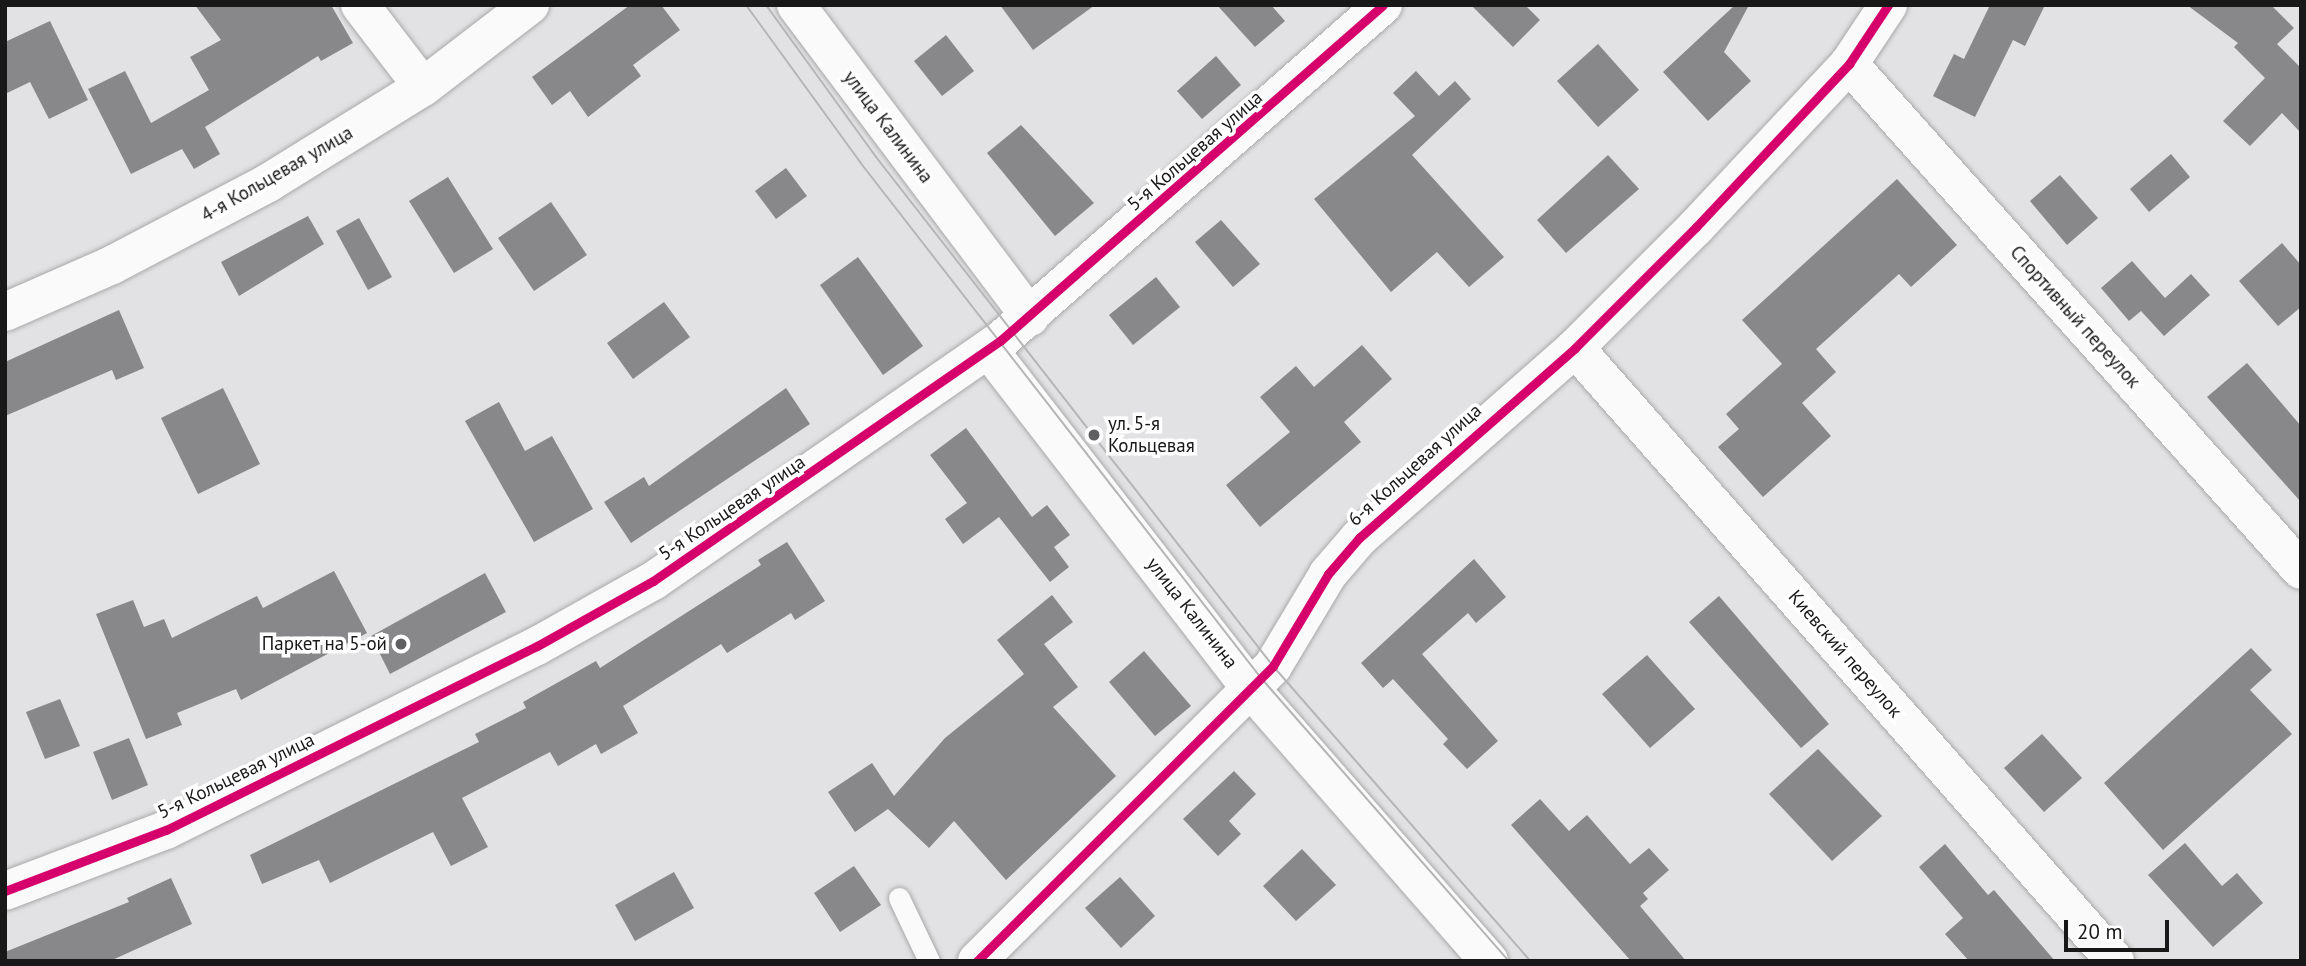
<!DOCTYPE html>
<html>
<head>
<meta charset="utf-8">
<style>
  body { margin:0 }
  #map { position:relative; width:2306px; height:966px; overflow:hidden; background:#e2e1e3; font-family:"PT Sans",sans-serif }
  div>[style] { position:absolute }
  .building>* { inset:0; background:#888789 }
  .roads { filter:drop-shadow(0 0 2px #a9a9aa) drop-shadow(0 0 2px #a9a9aa) }
  .service>* { height:21px; margin:-10.5px; padding:0 10.5px; transform-origin:10.5px; border-radius:10.5px; background:#fbfafb }
  .minor>* { height:38px; margin:-19px; padding:0 19px; transform-origin:19px; border-radius:19px; background:#fbfafb }
  .tram>* { height:2px; margin:-1px; padding:0 1px; transform-origin:1px; border-radius:1px; background:#b5b5b5 }
  .cycleway>* { height:9px; margin:-4.5px; padding:0 4.5px; transform-origin:4.5px; border-radius:4.5px; background:#d6006c }
  .dots>* { width:19px; height:19px; translate:-50% -50%; box-sizing:border-box; border:4px solid #fff; border-radius:50% }
  span { translate:-50% -50%; white-space:nowrap; text-align:center; line-height:1.15; -webkit-text-stroke:7px #fff; paint-order:stroke }
  .street-label { font-size:19px; color:#181819 }
  .poi-label { font-size:19px; color:#181819 }
  .left { translate:0 -50%; text-align:left }
  .right { translate:-100% -50%; text-align:right }
  .frame { position:absolute; inset:0; border:7px solid #181819; pointer-events:none }
  .scale { position:absolute; left:2064px; top:920px; width:105px; height:32px; box-sizing:border-box; border:4px solid #181819; border-top:0; padding-left:9px; font-size:21px; line-height:24px; white-space:nowrap; color:#181819; -webkit-text-stroke:5px #fff; paint-order:stroke }
</style>
</head>
<body>
<div id="map">
  <div class="building">
    <div style="clip-path:polygon(195px 5px,331px 5px,353px 43px,321px 61px,318px 56px,205px 127px,220px 154px,194px 169px,182px 149px,131px 174px,88px 89px,125px 71px,151px 123px,209px 90px,190px 57px,221px 40px)"></div>
    <div style="clip-path:polygon(630px 5px,661px 5px,680px 30px,633px 65px,641px 76px,588px 117px,570px 91px,552px 105px,532px 77px)"></div>
    <div style="clip-path:polygon(1000px 5px,1095px 5px,1033px 50px)"></div>
    <div style="clip-path:polygon(1217px 5px,1271px 5px,1285px 21px,1255px 47px)"></div>
    <div style="clip-path:polygon(1471px 5px,1525px 5px,1540px 20px,1513px 47px)"></div>
    <div style="clip-path:polygon(1735px 5px,1749px 5px,1724px 52px,1751px 81px,1708px 121px,1663px 72px)"></div>
    <div style="clip-path:polygon(1990px 5px,2045px 5px,2025px 46px,2013px 40px,1975px 117px,1933px 96px,1954px 54px,1964px 59px)"></div>
    <div style="clip-path:polygon(2187px 5px,2271px 5px,2294px 28px,2277px 44px,2301px 68px,2301px 133px,2282px 113px,2250px 146px,2223px 121px,2265px 78px,2234px 47px,2238px 43px)"></div>
    <div style="clip-path:polygon(50px 21px,88px 100px,49px 119px,30px 82px,5px 94px,5px 42px)"></div>
    <div style="clip-path:polygon(946px 35px,974px 71px,942px 96px,914px 61px)"></div>
    <div style="clip-path:polygon(1598px 44px,1639px 90px,1598px 127px,1557px 81px)"></div>
    <div style="clip-path:polygon(1216px 56px,1241px 85px,1202px 119px,1177px 91px)"></div>
    <div style="clip-path:polygon(1416px 71px,1439px 96px,1455px 81px,1471px 99px,1412px 155px,1504px 257px,1469px 287px,1437px 252px,1391px 292px,1314px 199px,1415px 116px,1393px 93px)"></div>
    <div style="clip-path:polygon(1021px 125px,1094px 203px,1055px 236px,987px 153px)"></div>
    <div style="clip-path:polygon(2171px 154px,2190px 177px,2149px 212px,2130px 189px)"></div>
    <div style="clip-path:polygon(1608px 155px,1639px 189px,1566px 253px,1537px 220px)"></div>
    <div style="clip-path:polygon(786px 168px,807px 196px,776px 219px,755px 191px)"></div>
    <div style="clip-path:polygon(2060px 175px,2098px 218px,2067px 245px,2030px 201px)"></div>
    <div style="clip-path:polygon(448px 177px,493px 249px,454px 273px,409px 201px)"></div>
    <div style="clip-path:polygon(1897px 179px,1957px 245px,1911px 287px,1899px 274px,1816px 349px,1836px 372px,1802px 403px,1831px 436px,1763px 497px,1718px 447px,1739px 429px,1726px 414px,1782px 364px,1742px 320px)"></div>
    <div style="clip-path:polygon(551px 202px,587px 255px,534px 291px,498px 238px)"></div>
    <div style="clip-path:polygon(308px 216px,324px 244px,239px 296px,221px 262px)"></div>
    <div style="clip-path:polygon(359px 218px,392px 277px,368px 290px,336px 231px)"></div>
    <div style="clip-path:polygon(1221px 220px,1260px 264px,1233px 287px,1195px 242px)"></div>
    <div style="clip-path:polygon(2282px 243px,2301px 265px,2301px 307px,2278px 326px,2239px 281px)"></div>
    <div style="clip-path:polygon(858px 257px,923px 346px,883px 375px,820px 285px)"></div>
    <div style="clip-path:polygon(2132px 261px,2165px 298px,2191px 274px,2210px 295px,2164px 336px,2141px 311px,2129px 321px,2101px 288px)"></div>
    <div style="clip-path:polygon(1156px 277px,1180px 307px,1133px 345px,1109px 315px)"></div>
    <div style="clip-path:polygon(664px 302px,690px 337px,633px 379px,607px 343px)"></div>
    <div style="clip-path:polygon(119px 310px,144px 368px,116px 380px,112px 370px,5px 416px,5px 362px)"></div>
    <div style="clip-path:polygon(1362px 345px,1392px 379px,1344px 422px,1361px 442px,1260px 527px,1226px 485px,1290px 432px,1260px 397px,1296px 366px,1314px 387px)"></div>
    <div style="clip-path:polygon(2247px 363px,2301px 426px,2301px 502px,2207px 397px)"></div>
    <div style="clip-path:polygon(223px 388px,260px 464px,198px 494px,161px 418px)"></div>
    <div style="clip-path:polygon(786px 388px,810px 424px,631px 543px,604px 502px,644px 477px,649px 486px)"></div>
    <div style="clip-path:polygon(499px 402px,525px 451px,552px 436px,593px 509px,534px 542px,465px 421px)"></div>
    <div style="clip-path:polygon(966px 428px,1032px 517px,1047px 505px,1070px 535px,1054px 547px,1069px 567px,1050px 582px,999px 517px,963px 544px,945px 519px,967px 503px,930px 455px)"></div>
    <div style="clip-path:polygon(787px 542px,825px 601px,795px 620px,791px 613px,727px 653px,721px 644px,623px 706px,638px 733px,601px 754px,596px 744px,558px 766px,550px 752px,462px 798px,488px 847px,451px 866px,433px 832px,330px 883px,319px 860px,262px 884px,250px 855px,479px 742px,475px 734px,526px 708px,523px 702px,596px 661px,600px 668px,761px 565px,758px 560px)"></div>
    <div style="clip-path:polygon(1474px 559px,1506px 597px,1476px 623px,1468px 613px,1422px 654px,1498px 741px,1467px 769px,1443px 744px,1448px 739px,1393px 679px,1383px 688px,1361px 663px)"></div>
    <div style="clip-path:polygon(334px 571px,367px 633px,241px 700px,236px 689px,177px 713px,182px 725px,146px 739px,96px 614px,133px 600px,144px 627px,164px 619px,172px 638px,257px 596px,263px 608px)"></div>
    <div style="clip-path:polygon(485px 573px,506px 612px,390px 674px,371px 636px)"></div>
    <div style="clip-path:polygon(1052px 595px,1073px 622px,1044px 644px,1078px 687px,1053px 707px,1116px 776px,1006px 880px,954px 821px,929px 848px,888px 809px,855px 832px,828px 792px,872px 763px,894px 796px,945px 738px,1024px 674px,997px 640px)"></div>
    <div style="clip-path:polygon(1719px 596px,1829px 724px,1801px 748px,1689px 622px)"></div>
    <div style="clip-path:polygon(2251px 648px,2272px 670px,2250px 690px,2292px 734px,2163px 850px,2104px 783px)"></div>
    <div style="clip-path:polygon(1144px 651px,1191px 706px,1155px 736px,1109px 682px)"></div>
    <div style="clip-path:polygon(1647px 655px,1695px 709px,1650px 748px,1602px 694px)"></div>
    <div style="clip-path:polygon(60px 699px,80px 746px,45px 759px,26px 712px)"></div>
    <div style="clip-path:polygon(2042px 734px,2082px 778px,2044px 812px,2004px 768px)"></div>
    <div style="clip-path:polygon(129px 738px,148px 785px,112px 800px,93px 752px)"></div>
    <div style="clip-path:polygon(1818px 749px,1882px 816px,1832px 861px,1769px 794px)"></div>
    <div style="clip-path:polygon(1234px 771px,1256px 794px,1229px 821px,1241px 834px,1218px 856px,1183px 819px)"></div>
    <div style="clip-path:polygon(1540px 799px,1569px 831px,1587px 815px,1630px 864px,1649px 848px,1669px 870px,1643px 893px,1648px 899px,1640px 906px,1686px 961px,1631px 961px,1511px 825px)"></div>
    <div style="clip-path:polygon(2185px 843px,2222px 886px,2237px 873px,2263px 903px,2213px 947px,2148px 875px)"></div>
    <div style="clip-path:polygon(1945px 844px,1988px 895px,1994px 890px,2055px 961px,1969px 961px,1945px 934px,1963px 918px,1919px 867px)"></div>
    <div style="clip-path:polygon(1302px 849px,1336px 885px,1296px 921px,1263px 886px)"></div>
    <div style="clip-path:polygon(854px 866px,881px 905px,840px 932px,814px 893px)"></div>
    <div style="clip-path:polygon(674px 872px,694px 908px,635px 941px,615px 905px)"></div>
    <div style="clip-path:polygon(1120px 877px,1155px 916px,1121px 948px,1085px 908px)"></div>
    <div style="clip-path:polygon(171px 878px,192px 924px,110px 961px,5px 961px,5px 952px,129px 902px,127px 898px)"></div>
  </div>
  <div class="roads">
    <div class="service">
      <div style="left:899px;top:898px;width:70px;rotate:64.5deg"></div>
    </div>
    <div class="minor">
      <div style="left:360px;top:5px;width:103px;rotate:52.5deg"></div>
      <div style="left:796px;top:5px;width:390px;rotate:53.1deg"></div>
      <div style="left:1849px;top:64px;width:678px;rotate:48.23deg"></div>
      <div style="left:5px;top:312px;width:117px;rotate:-23.7deg"></div>
      <div style="left:112px;top:265px;width:176px;rotate:-27.7deg"></div>
      <div style="left:268px;top:183px;width:182px;rotate:-31.8deg"></div>
      <div style="left:423px;top:87px;width:135px;rotate:-37.5deg"></div>
      <div style="left:1575px;top:348px;width:817px;rotate:48.62deg"></div>
      <div style="left:989px;top:350px;width:427px;rotate:52.3deg"></div>
      <div style="left:1250px;top:688px;width:363px;rotate:48.8deg"></div>
      <div style="left:5px;top:891px;width:172px;rotate:-20.8deg"></div>
      <div style="left:166px;top:830px;width:414px;rotate:-26.4deg"></div>
      <div style="left:537px;top:646px;width:133px;rotate:-29.3deg"></div>
      <div style="left:653px;top:581px;width:423px;rotate:-34.7deg"></div>
      <div style="left:1001px;top:340px;width:508px;rotate:-41.25deg"></div>
      <div style="left:977px;top:961px;width:418px;rotate:-44.9deg"></div>
      <div style="left:1273px;top:666px;width:107px;rotate:-59.1deg"></div>
      <div style="left:1328px;top:574px;width:48px;rotate:-49.3deg"></div>
      <div style="left:1359px;top:538px;width:288px;rotate:-41.3deg"></div>
      <div style="left:1575px;top:348px;width:171px;rotate:-45deg"></div>
      <div style="left:1696px;top:227px;width:224px;rotate:-46.8deg"></div>
      <div style="left:1849px;top:64px;width:71px;rotate:-56.5deg"></div>
    </div>
  </div>
  <div class="tram">
    <div style="left:746px;top:5px;width:199px;rotate:54deg"></div>
    <div style="left:863px;top:166px;width:648px;rotate:52.14deg"></div>
    <div style="left:1261px;top:678px;width:376px;rotate:48.8deg"></div>
    <div style="left:766px;top:5px;width:188px;rotate:54.1deg"></div>
    <div style="left:876px;top:157px;width:646px;rotate:52.05deg"></div>
    <div style="left:1273px;top:666px;width:391px;rotate:48.9deg"></div>
  </div>
  <div class="cycleway">
    <div style="left:5px;top:891px;width:172px;rotate:-20.8deg"></div>
    <div style="left:166px;top:830px;width:414px;rotate:-26.4deg"></div>
    <div style="left:537px;top:646px;width:133px;rotate:-29.3deg"></div>
    <div style="left:653px;top:581px;width:423px;rotate:-34.7deg"></div>
    <div style="left:1001px;top:340px;width:508px;rotate:-41.25deg"></div>
    <div style="left:977px;top:961px;width:418px;rotate:-44.9deg"></div>
    <div style="left:1273px;top:666px;width:107px;rotate:-59.1deg"></div>
    <div style="left:1328px;top:574px;width:48px;rotate:-49.3deg"></div>
    <div style="left:1359px;top:538px;width:288px;rotate:-41.3deg"></div>
    <div style="left:1575px;top:348px;width:171px;rotate:-45deg"></div>
    <div style="left:1696px;top:227px;width:224px;rotate:-46.8deg"></div>
    <div style="left:1849px;top:64px;width:71px;rotate:-56.5deg"></div>
  </div>
  <div class="dots">
    <div style="left:1094px;top:435px;background:#5f5e60"></div>
    <div style="left:401px;top:644px;background:#5f5e60"></div>
  </div>
  <div class="street-label">
    <span style="left:888px;top:127px;rotate:53deg">улица Калинина</span>
    <span style="left:1195px;top:151px;rotate:-41deg">5-я Кольцевая улица</span>
    <span style="left:277px;top:174px;rotate:-30deg">4-я Кольцевая улица</span>
    <span style="left:2075px;top:317px;rotate:48deg">Спортивный переулок</span>
    <span style="left:1415px;top:465px;rotate:-42deg">6-я Кольцевая улица</span>
    <span style="left:732px;top:508px;rotate:-34deg">5-я Кольцевая улица</span>
    <span style="left:1192px;top:613px;rotate:52deg">улица Калинина</span>
    <span style="left:1845px;top:654px;rotate:49deg">Киевский переулок</span>
    <span style="left:236px;top:776px;rotate:-26deg">5-я Кольцевая улица</span>
  </div>
  <div class="poi-label">
    <span class="left" style="left:1108px;top:435px">ул. 5-я<br>Кольцевая</span>
    <span class="right" style="left:387px;top:644px">Паркет на 5-ой</span>
  </div>
  <div class="frame"></div>
  <div class="scale">20 m</div>
</div>
</body>
</html>
